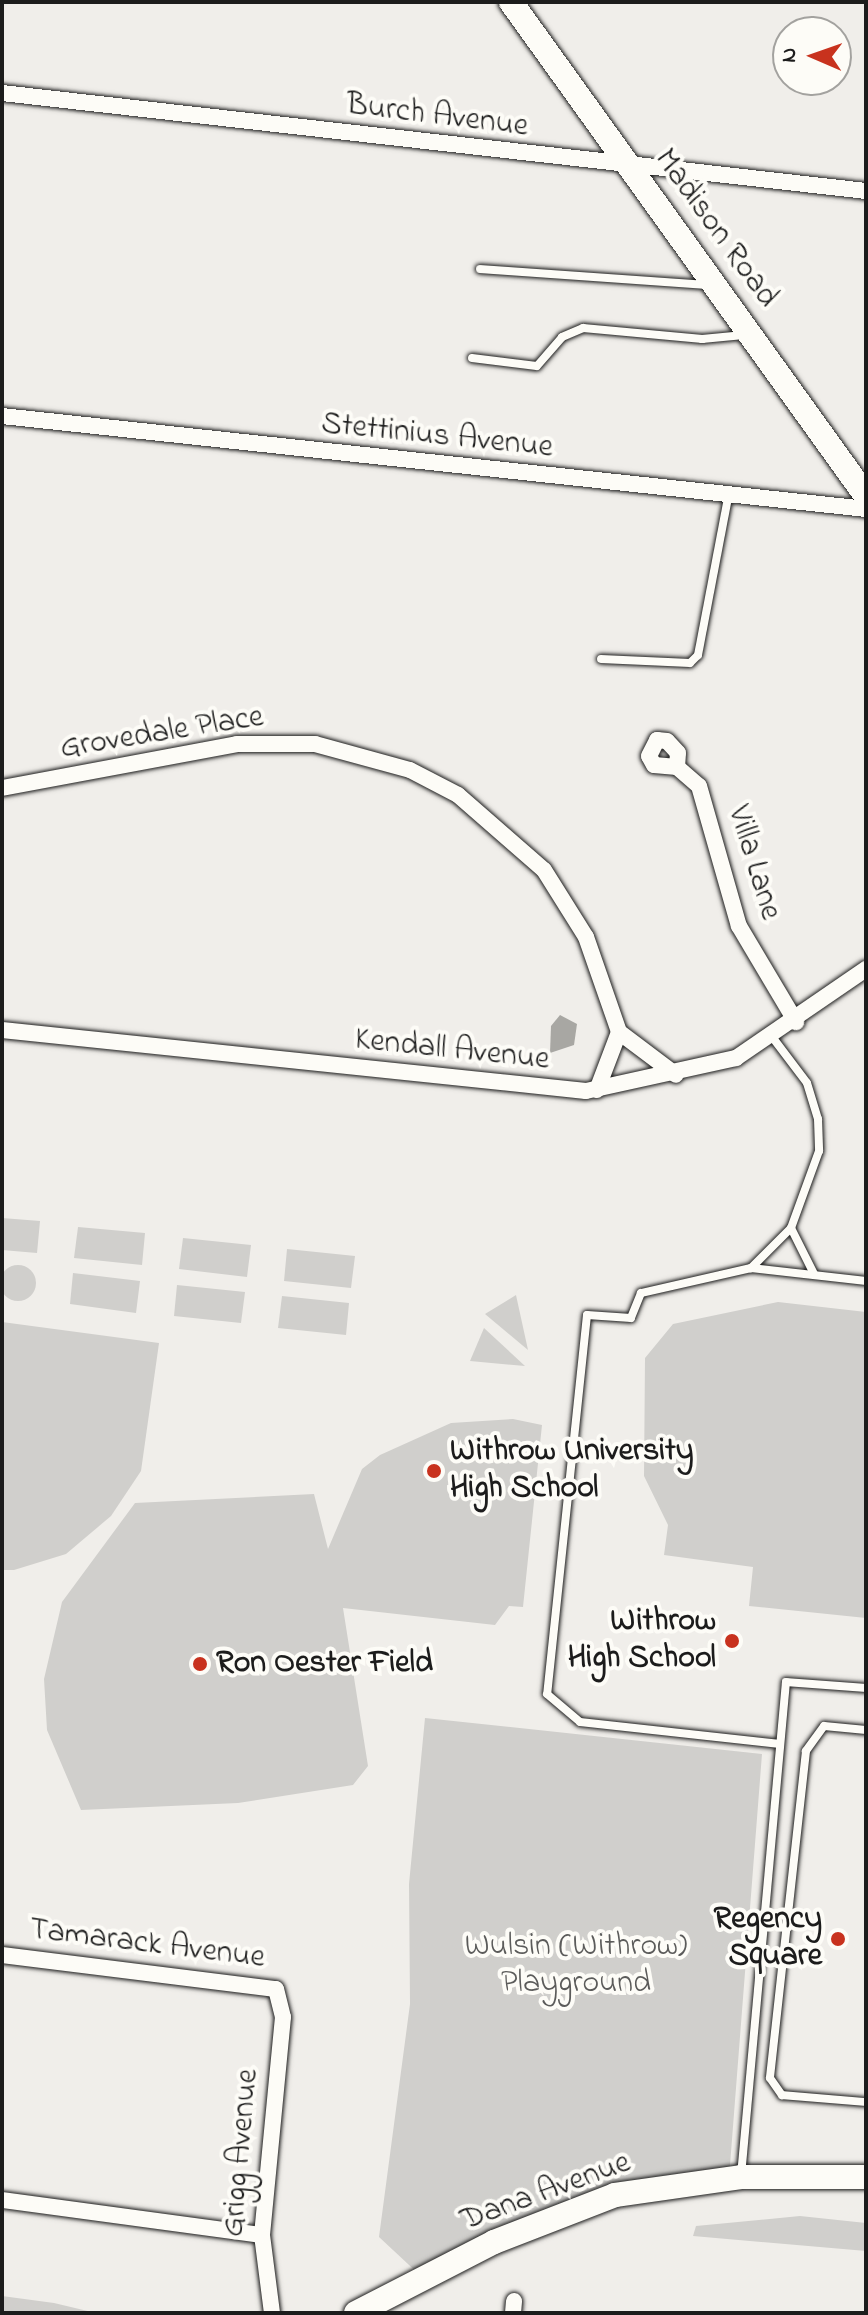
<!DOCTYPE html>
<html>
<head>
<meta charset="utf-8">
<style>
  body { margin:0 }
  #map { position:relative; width:868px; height:2315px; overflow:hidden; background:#f0eeea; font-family:"Indie Flower",sans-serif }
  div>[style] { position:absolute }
  .green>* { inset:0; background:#d0cfcc }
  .round { border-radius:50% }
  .water>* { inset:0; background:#a8a7a3 }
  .roads { filter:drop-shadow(0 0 2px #1c1c1c) drop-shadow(0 0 2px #1c1c1c) }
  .lane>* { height:8px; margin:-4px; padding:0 4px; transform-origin:4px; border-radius:4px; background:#fdfcf7 }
  .street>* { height:16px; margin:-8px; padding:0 8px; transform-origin:8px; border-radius:8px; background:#fdfcf7 }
  .secondary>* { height:24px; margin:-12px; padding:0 12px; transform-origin:12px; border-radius:12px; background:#fdfcf7 }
  .dots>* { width:22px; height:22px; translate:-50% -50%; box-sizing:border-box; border:4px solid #fdfcf7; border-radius:50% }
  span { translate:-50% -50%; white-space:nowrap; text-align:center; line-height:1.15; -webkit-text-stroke:8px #fdfcf7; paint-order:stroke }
  .street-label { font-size:32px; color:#1c1c1c }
  .poi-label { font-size:32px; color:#1c1c1c; font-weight:700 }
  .left { translate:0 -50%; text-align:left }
  .right { translate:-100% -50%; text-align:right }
  .park-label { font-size:32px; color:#5b5b5a }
  .frame { position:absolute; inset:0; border:4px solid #1c1c1c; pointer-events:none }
  .north { position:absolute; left:772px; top:16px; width:80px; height:80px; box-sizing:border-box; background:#fdfcf7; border:2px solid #a3a29f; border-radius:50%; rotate:272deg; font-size:22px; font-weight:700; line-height:32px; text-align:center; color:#1c1c1c }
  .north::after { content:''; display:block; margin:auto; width:28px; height:36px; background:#c8321e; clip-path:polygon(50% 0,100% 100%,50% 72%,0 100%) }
</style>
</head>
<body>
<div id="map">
  <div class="green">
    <div style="clip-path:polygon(2px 1218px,40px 1221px,37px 1253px,2px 1250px)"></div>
    <div style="clip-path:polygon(78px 1227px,145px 1233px,142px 1265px,74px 1258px)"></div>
    <div style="clip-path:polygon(183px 1238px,251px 1245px,247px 1277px,179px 1269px)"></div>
    <div style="clip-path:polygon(287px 1249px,355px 1256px,351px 1288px,284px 1281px)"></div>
    <div class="round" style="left:0;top:1265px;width:36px;height:36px"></div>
    <div style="clip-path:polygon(73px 1273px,140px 1281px,136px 1313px,70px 1304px)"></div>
    <div style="clip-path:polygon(177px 1285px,245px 1292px,241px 1323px,174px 1316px)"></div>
    <div style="clip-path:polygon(516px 1295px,528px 1350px,485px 1314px)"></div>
    <div style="clip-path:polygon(282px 1296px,349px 1303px,346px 1335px,278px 1328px)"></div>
    <div style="clip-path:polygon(778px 1302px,866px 1312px,866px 1618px,749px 1606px,753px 1567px,664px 1555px,668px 1525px,644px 1476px,645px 1358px,673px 1324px)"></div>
    <div style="clip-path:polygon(2px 1322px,159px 1343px,141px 1471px,111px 1516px,66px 1554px,14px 1570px,2px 1570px)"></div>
    <div style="clip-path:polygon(484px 1328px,525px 1366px,470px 1361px)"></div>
    <div style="clip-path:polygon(513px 1419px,542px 1425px,523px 1607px,509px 1606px,495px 1625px,343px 1608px,368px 1766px,353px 1785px,238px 1803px,81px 1810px,47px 1730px,44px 1679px,62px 1602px,135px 1503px,314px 1494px,328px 1549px,362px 1469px,380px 1455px,451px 1423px)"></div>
    <div style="clip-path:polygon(425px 1718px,762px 1754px,729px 2178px,673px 2183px,423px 2278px,379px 2237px,410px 2004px,409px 1884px)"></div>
    <div style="clip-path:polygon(800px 2216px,866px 2223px,866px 2251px,693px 2236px,696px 2226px)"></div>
    <div style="clip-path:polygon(2px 2296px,54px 2303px,96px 2313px,2px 2313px)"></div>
  </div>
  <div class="water">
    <div style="clip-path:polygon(560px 1015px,577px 1024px,574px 1045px,550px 1053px,551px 1026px)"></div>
  </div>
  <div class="roads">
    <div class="lane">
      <div style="left:480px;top:269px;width:231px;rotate:4deg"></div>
      <div style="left:472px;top:358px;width:65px;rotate:7deg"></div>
      <div style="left:537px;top:366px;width:38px;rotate:-49deg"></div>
      <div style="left:562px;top:337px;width:23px;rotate:-23deg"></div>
      <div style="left:583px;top:328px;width:120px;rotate:5.3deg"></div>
      <div style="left:702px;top:339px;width:42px;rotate:-5.4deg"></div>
      <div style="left:601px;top:659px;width:89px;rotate:2.6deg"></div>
      <div style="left:690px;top:663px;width:11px;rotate:-45deg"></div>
      <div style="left:698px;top:655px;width:161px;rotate:-79.2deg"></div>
      <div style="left:773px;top:1038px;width:56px;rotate:52.9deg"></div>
      <div style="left:807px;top:1083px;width:38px;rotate:73deg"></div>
      <div style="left:818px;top:1119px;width:32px;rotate:88deg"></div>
      <div style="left:819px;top:1151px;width:82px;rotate:110deg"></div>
      <div style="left:791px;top:1228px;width:57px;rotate:135deg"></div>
      <div style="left:751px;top:1268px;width:113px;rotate:167.2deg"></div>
      <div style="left:641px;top:1293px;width:27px;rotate:112deg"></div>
      <div style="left:631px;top:1318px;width:44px;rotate:-176.1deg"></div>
      <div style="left:587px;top:1315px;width:381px;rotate:96deg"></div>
      <div style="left:547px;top:1694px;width:43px;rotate:40.3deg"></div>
      <div style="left:580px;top:1722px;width:199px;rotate:6.3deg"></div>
      <div style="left:791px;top:1228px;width:51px;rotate:63.4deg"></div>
      <div style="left:751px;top:1268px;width:116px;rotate:6.4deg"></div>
      <div style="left:866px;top:1730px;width:42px;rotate:-174.6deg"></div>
      <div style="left:824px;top:1726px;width:31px;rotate:126deg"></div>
      <div style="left:806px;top:1751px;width:329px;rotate:96.3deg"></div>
      <div style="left:770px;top:2078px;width:21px;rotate:55deg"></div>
      <div style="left:782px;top:2095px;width:84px;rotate:4.8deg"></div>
      <div style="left:741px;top:2176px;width:496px;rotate:-84.8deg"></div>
      <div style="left:786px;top:1682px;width:80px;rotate:4.3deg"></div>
    </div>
    <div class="street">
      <div style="left:2px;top:93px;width:870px;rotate:6.47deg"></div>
      <div style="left:2px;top:416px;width:869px;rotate:6.14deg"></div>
      <div style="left:677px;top:767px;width:23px;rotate:-175deg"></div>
      <div style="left:654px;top:765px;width:10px;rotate:-119deg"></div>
      <div style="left:649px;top:756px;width:18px;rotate:-63deg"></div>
      <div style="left:657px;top:740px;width:10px;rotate:6deg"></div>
      <div style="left:667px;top:741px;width:16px;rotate:47deg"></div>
      <div style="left:678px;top:753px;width:14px;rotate:94deg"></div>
      <div style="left:677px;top:767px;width:29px;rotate:41deg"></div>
      <div style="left:699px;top:786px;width:146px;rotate:74.1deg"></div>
      <div style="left:739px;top:926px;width:112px;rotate:59.3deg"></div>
      <div style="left:2px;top:788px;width:239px;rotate:-10.6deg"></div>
      <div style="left:237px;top:744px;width:78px"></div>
      <div style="left:315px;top:744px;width:98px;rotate:15.3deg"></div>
      <div style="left:410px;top:770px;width:54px;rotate:27.5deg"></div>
      <div style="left:458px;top:795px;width:114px;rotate:41.1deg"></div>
      <div style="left:544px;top:870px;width:79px;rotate:57.9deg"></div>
      <div style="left:586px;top:937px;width:101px;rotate:70.8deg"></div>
      <div style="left:619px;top:1032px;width:71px;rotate:37deg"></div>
      <div style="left:2px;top:1030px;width:587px;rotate:5.96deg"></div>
      <div style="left:586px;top:1091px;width:154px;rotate:-12.4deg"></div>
      <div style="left:736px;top:1058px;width:158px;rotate:-34.4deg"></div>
      <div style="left:597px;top:1090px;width:62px;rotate:-69.2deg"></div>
      <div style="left:2px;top:1955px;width:276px;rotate:7.1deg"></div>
      <div style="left:276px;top:1989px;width:29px;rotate:76deg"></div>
      <div style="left:283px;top:2017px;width:219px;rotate:95.5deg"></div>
      <div style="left:262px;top:2235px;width:79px;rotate:82.7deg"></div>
      <div style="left:2px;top:2200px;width:262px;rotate:7.7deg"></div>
      <div style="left:513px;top:2313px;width:12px;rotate:-85deg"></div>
    </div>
    <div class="secondary">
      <div style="left:511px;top:2px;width:608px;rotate:54.3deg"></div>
      <div style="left:356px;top:2313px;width:155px;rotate:-27.2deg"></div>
      <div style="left:494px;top:2242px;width:130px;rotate:-21.2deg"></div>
      <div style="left:615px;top:2195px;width:127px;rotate:-8.1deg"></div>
      <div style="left:741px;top:2177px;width:125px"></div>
    </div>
  </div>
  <div class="dots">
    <div style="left:434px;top:1471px;background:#c8321e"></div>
    <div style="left:732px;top:1641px;background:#c8321e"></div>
    <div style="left:200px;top:1664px;background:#c8321e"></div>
    <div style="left:838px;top:1939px;background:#c8321e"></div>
  </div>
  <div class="street-label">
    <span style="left:437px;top:117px;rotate:7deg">Burch Avenue</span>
    <span style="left:715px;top:229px;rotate:54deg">Madison Road</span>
    <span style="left:437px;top:437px;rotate:6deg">Stettinius Avenue</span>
    <span style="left:162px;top:734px;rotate:-9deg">Grovedale Place</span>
    <span style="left:753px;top:863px;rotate:73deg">Villa Lane</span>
    <span style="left:452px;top:1051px;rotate:6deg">Kendall Avenue</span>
    <span style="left:147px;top:1945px;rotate:7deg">Tamarack Avenue</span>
    <span style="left:242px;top:2153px;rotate:-85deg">Grigg Avenue</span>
    <span style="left:546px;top:2193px;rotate:-20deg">Dana Avenue</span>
  </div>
  <div class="poi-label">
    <span class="left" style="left:450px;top:1471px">Withrow University<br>High School</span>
    <span class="right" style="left:716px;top:1641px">Withrow<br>High School</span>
    <span class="left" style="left:216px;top:1664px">Ron Oester Field</span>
    <span class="right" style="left:822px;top:1939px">Regency<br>Square</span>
  </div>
  <div class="park-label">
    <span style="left:576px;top:1966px">Wulsin (Withrow)<br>Playground</span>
  </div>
  <div class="frame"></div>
  <div class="north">N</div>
</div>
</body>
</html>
